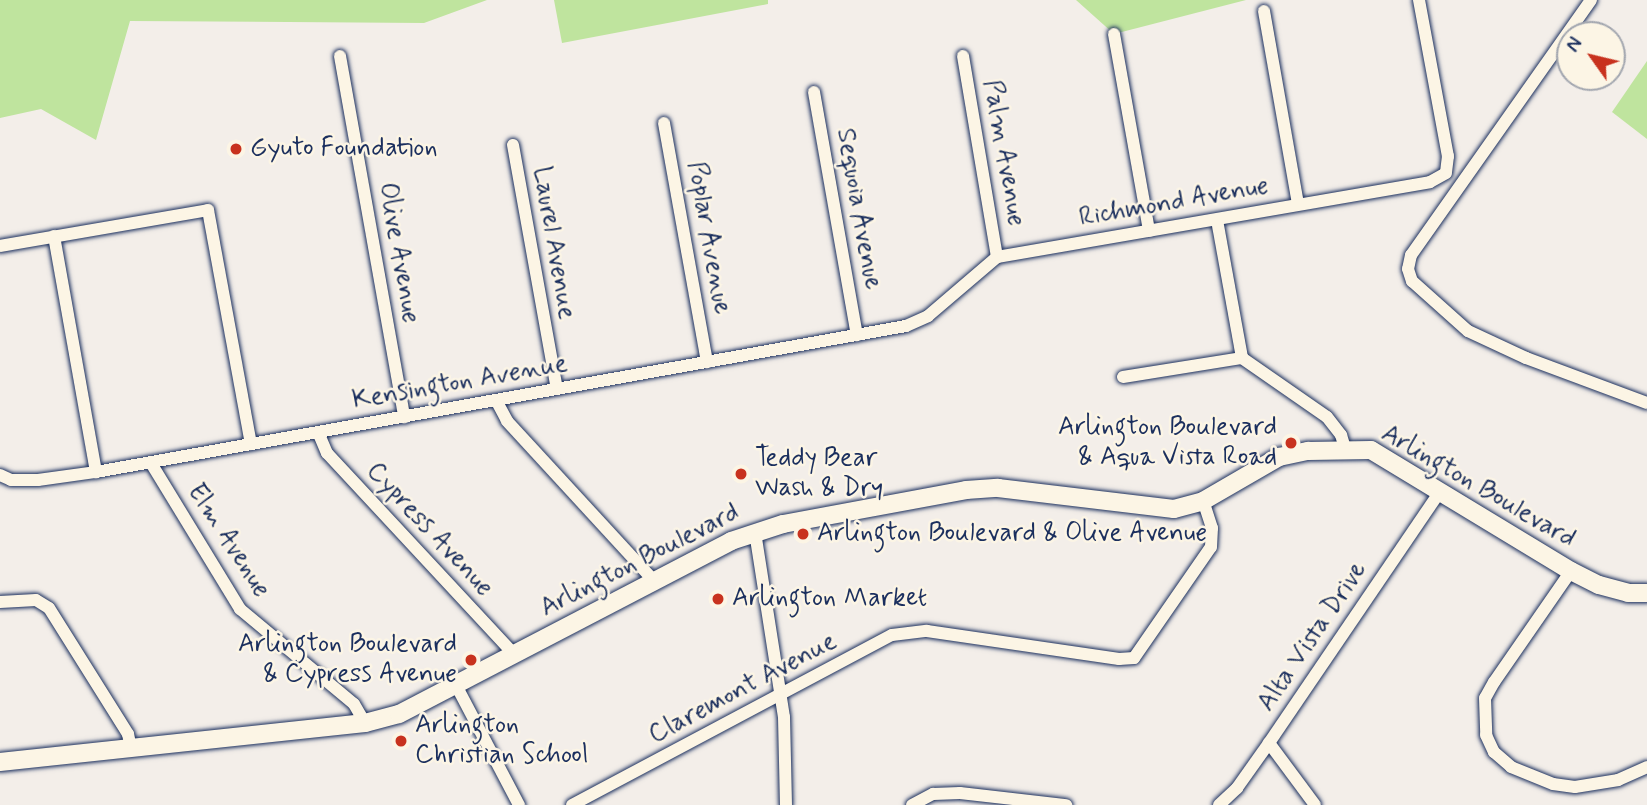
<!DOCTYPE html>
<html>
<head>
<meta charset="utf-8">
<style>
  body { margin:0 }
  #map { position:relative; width:1647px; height:805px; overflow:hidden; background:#f3eee9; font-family:Mynerve,sans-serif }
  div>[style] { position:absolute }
  .green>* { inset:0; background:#bfe49e }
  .roads { filter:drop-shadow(0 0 2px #1b2f5e) drop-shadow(0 0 2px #1b2f5e) }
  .minor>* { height:12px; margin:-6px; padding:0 6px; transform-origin:6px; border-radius:6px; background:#fcf5e5 }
  .secondary>* { height:18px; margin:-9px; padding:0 9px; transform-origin:9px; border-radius:9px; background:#fcf5e5 }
  .dots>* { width:19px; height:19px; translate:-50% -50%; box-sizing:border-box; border:4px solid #fcf5e5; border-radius:50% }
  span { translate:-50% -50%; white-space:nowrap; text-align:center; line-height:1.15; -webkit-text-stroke:5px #fcf5e5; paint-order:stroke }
  .poi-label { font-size:26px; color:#1b2f5e }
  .left { translate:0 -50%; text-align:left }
  .right { translate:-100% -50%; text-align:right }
  .street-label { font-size:26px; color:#1b2f5e }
  .north { position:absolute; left:1556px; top:21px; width:70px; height:70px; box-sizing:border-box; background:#fcf5e5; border:2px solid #a2a6af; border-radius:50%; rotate:304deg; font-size:19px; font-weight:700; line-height:28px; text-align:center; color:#1b2f5e }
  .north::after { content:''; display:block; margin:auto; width:24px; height:32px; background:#c8321e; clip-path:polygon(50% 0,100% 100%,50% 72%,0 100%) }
</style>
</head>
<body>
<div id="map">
  <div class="green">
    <div style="clip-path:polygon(0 0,487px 0,424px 23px,130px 21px,96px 140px,41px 109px,0 118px)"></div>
    <div style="clip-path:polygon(554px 0,768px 0,768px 4px,562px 43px)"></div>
    <div style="clip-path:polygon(1076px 0,1246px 0,1114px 34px)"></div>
    <div style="clip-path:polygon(1647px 61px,1647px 139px,1612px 112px)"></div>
  </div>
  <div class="roads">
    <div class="minor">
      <div style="left:1419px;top:0;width:159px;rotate:79.5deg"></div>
      <div style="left:1448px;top:156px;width:17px;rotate:97deg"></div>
      <div style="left:1591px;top:0;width:312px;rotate:125.2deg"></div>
      <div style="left:1411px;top:255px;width:14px;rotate:102deg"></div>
      <div style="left:1408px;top:269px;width:13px;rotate:72deg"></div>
      <div style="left:1412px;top:281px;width:75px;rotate:41.8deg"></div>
      <div style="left:1468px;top:331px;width:64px;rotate:25deg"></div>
      <div style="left:1526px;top:358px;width:129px;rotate:20.4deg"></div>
      <div style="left:1264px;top:11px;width:196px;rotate:80deg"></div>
      <div style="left:1114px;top:34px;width:200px;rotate:79.9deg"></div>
      <div style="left:340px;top:56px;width:367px;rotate:79.9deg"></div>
      <div style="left:963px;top:56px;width:204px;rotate:80.4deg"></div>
      <div style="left:814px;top:92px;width:247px;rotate:80deg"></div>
      <div style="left:664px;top:123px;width:243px;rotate:79.8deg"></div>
      <div style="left:513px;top:145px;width:248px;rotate:79.8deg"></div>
      <div style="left:1217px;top:220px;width:140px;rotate:79.7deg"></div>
      <div style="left:1242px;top:358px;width:103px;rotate:34.8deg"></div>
      <div style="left:1327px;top:417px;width:23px;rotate:52deg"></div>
      <div style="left:1341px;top:435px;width:17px;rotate:73deg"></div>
      <div style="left:54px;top:236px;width:240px;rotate:79.9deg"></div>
      <div style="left:0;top:246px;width:211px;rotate:-9.8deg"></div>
      <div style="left:208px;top:210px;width:238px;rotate:79.6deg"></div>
      <div style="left:1123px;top:377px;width:121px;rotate:-9.1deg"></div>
      <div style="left:496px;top:400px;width:24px;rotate:62deg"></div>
      <div style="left:507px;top:421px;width:217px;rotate:47.4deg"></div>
      <div style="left:318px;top:432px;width:23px;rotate:67deg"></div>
      <div style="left:327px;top:453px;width:275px;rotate:47.1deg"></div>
      <div style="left:151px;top:463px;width:171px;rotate:58.6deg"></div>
      <div style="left:240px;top:609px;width:148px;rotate:39.8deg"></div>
      <div style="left:354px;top:704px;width:22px;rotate:60deg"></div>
      <div style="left:0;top:475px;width:12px;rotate:24deg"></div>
      <div style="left:11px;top:480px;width:27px"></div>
      <div style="left:38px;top:480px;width:59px;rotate:-7.9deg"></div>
      <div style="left:96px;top:472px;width:823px;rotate:-10.22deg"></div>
      <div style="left:906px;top:326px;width:24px;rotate:-24deg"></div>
      <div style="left:928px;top:316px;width:91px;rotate:-40.5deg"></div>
      <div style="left:997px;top:257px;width:439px;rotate:-9.8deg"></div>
      <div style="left:1430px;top:182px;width:18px;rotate:-29deg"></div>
      <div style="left:755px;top:532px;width:187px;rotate:81.1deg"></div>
      <div style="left:784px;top:717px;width:88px;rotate:88.7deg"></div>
      <div style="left:1571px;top:571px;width:135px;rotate:124.7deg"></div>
      <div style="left:1494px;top:682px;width:18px;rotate:119deg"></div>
      <div style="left:1485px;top:698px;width:37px;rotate:88deg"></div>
      <div style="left:1486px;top:735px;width:19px;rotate:65deg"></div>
      <div style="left:1494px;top:752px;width:23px;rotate:41deg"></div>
      <div style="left:1511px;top:767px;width:45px;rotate:22deg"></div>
      <div style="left:1553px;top:784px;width:22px;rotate:8deg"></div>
      <div style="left:1575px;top:787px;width:44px;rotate:-9.2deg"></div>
      <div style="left:1618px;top:780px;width:32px;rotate:-24deg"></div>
      <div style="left:0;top:602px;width:36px;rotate:-3deg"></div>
      <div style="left:36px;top:600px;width:15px;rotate:32deg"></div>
      <div style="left:49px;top:608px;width:149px;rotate:57.9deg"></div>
      <div style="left:128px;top:734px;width:14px;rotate:78deg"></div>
      <div style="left:456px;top:685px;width:136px;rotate:62.3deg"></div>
      <div style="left:1269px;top:743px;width:77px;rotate:53.4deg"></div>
      <div style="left:572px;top:805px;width:362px;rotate:-28deg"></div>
      <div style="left:892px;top:635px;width:35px;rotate:-7deg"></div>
      <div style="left:927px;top:631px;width:194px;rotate:8.3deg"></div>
      <div style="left:1119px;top:659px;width:15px;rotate:-4deg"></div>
      <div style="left:1134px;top:658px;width:135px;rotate:-55.3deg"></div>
      <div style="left:1211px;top:547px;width:19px;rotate:-87deg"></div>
      <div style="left:1212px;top:528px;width:28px;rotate:-108deg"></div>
      <div style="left:912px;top:805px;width:24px;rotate:-28deg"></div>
      <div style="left:933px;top:794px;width:27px;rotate:-2deg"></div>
      <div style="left:960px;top:793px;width:107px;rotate:6.5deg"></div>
      <div style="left:1219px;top:805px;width:25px;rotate:-43deg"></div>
      <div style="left:1237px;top:788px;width:55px;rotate:-54.6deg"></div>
      <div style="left:1269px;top:743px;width:305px;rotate:-55.8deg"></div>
    </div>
    <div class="secondary">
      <div style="left:0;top:762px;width:367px;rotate:-6.1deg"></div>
      <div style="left:365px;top:723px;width:35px;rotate:-15deg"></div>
      <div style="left:399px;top:714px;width:374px;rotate:-27.5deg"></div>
      <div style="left:731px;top:541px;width:55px;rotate:-18.1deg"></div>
      <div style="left:783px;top:524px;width:186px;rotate:-10.5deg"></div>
      <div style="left:966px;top:490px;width:32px;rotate:-4deg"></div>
      <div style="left:998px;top:488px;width:177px;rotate:6.8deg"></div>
      <div style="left:1174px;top:509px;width:30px;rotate:-15deg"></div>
      <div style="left:1203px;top:501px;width:88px;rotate:-30.1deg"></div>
      <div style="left:1279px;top:457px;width:30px;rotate:-12deg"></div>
      <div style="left:1308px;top:451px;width:63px;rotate:-0.9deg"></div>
      <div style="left:1371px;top:450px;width:234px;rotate:31.2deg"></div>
      <div style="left:1571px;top:571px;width:31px;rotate:27deg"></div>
      <div style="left:1599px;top:585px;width:30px;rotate:15deg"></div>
      <div style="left:1628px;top:593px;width:19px"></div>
    </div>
  </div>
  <div class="dots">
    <div style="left:236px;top:149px;background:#c8321e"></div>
    <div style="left:1291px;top:443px;background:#c8321e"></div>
    <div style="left:741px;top:474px;background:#c8321e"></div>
    <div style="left:803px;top:534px;background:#c8321e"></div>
    <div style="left:718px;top:599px;background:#c8321e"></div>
    <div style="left:471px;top:660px;background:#c8321e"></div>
    <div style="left:401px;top:741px;background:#c8321e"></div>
  </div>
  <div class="poi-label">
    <span class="left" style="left:250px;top:149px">Gyuto Foundation</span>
    <span class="right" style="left:1277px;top:443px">Arlington Boulevard<br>&amp; Aqua Vista Road</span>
    <span class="left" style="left:755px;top:474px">Teddy Bear<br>Wash &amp; Dry</span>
    <span class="left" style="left:817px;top:534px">Arlington Boulevard &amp; Olive Avenue</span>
    <span class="left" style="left:732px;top:599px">Arlington Market</span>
    <span class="right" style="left:457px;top:660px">Arlington Boulevard<br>&amp; Cypress Avenue</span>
    <span class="left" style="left:415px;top:741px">Arlington<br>Christian School</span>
  </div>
  <div class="street-label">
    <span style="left:1003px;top:153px;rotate:80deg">Palm Avenue</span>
    <span style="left:1174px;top:203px;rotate:-10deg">Richmond Avenue</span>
    <span style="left:858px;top:209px;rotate:80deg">Sequoia Avenue</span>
    <span style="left:708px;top:238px;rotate:80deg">Poplar Avenue</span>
    <span style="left:553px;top:243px;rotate:80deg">Laurel Avenue</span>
    <span style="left:398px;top:253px;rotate:80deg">Olive Avenue</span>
    <span style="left:460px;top:383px;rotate:-10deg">Kensington Avenue</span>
    <span style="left:1478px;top:487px;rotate:30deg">Arlington Boulevard</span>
    <span style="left:429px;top:530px;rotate:47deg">Cypress Avenue</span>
    <span style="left:228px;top:541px;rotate:57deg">Elm Avenue</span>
    <span style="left:640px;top:561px;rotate:-27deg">Arlington Boulevard</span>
    <span style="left:1313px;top:637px;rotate:-56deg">Alta Vista Drive</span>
    <span style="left:743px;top:689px;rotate:-28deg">Claremont Avenue</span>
  </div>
  <div class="north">N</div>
</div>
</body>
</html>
